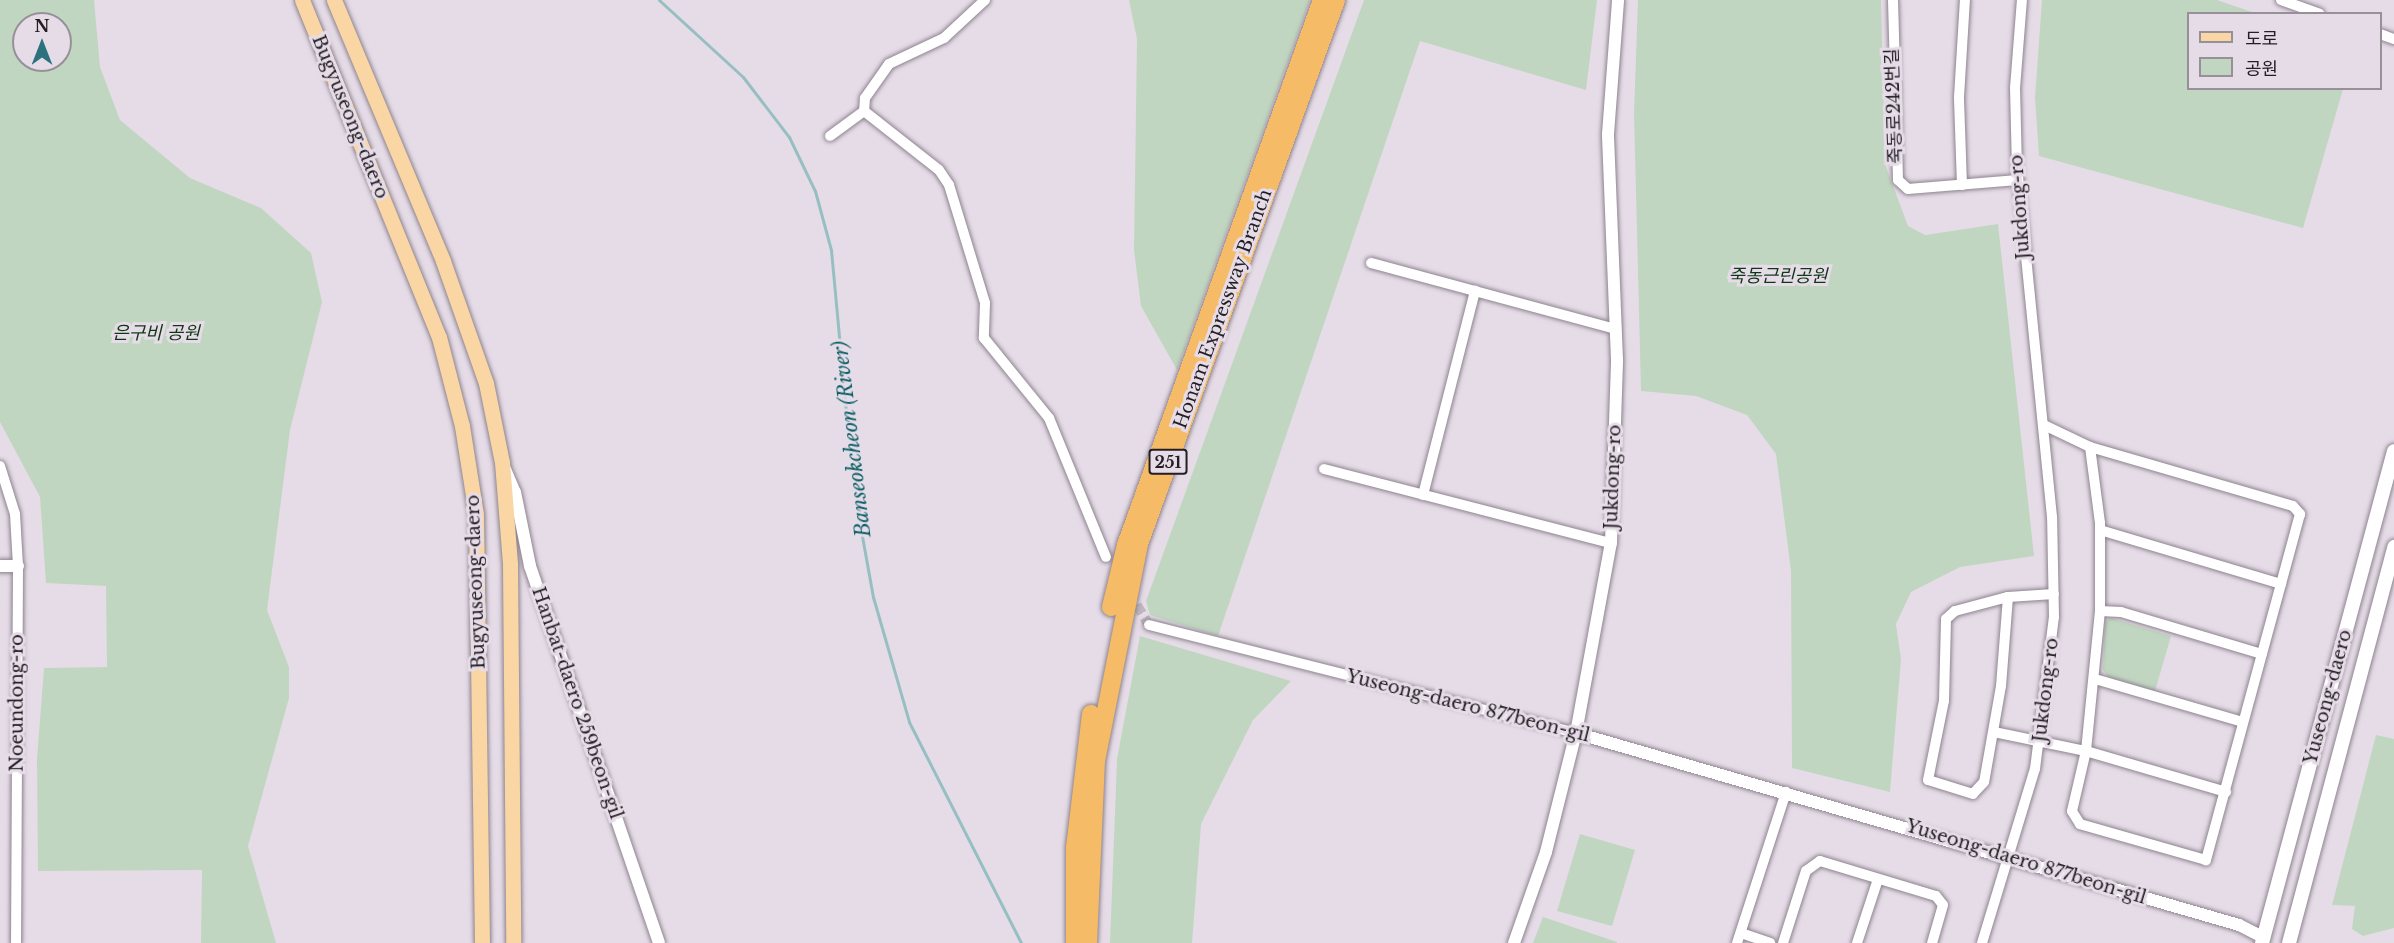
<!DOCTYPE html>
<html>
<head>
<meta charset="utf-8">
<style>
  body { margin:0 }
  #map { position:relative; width:2394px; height:943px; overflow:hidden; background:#e6dce8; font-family:"Libre Baskerville","Noto Sans KR",serif }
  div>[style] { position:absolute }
  .green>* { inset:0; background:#c1d6c1 }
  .stream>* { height:3px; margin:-1.5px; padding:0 1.5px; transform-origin:1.5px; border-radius:1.5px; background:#97bfc2 }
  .minor-tunnel>* { height:10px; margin-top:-5px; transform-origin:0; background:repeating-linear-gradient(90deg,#bfb6c0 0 10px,transparent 0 15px) }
  .roads { filter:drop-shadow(0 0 2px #8d848f) drop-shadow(0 0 2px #8d848f) }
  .minor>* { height:10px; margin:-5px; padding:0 5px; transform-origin:5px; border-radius:5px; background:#fff }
  .tertiary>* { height:12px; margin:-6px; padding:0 6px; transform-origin:6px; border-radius:6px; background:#fff }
  .secondary>* { height:14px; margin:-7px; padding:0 7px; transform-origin:7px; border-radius:7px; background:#fff }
  .primary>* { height:15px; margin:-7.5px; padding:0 7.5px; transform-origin:7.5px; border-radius:7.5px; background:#fad6a4 }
  .motorway>* { height:18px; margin:-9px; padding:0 9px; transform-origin:9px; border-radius:9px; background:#f6bb67 }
  span { translate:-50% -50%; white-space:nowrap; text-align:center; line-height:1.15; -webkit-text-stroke:6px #e6dce8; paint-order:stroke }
  .shield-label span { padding:2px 4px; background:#e6dce8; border:2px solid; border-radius:4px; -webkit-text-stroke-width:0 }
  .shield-label { font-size:16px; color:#221e22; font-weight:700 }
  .street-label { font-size:18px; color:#221e22 }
  .park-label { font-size:18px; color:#103715; font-style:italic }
  .water-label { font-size:20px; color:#0b6066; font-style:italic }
  .legend { position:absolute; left:2187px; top:12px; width:195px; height:78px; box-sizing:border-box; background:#e6dce8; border:2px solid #989099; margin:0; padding:8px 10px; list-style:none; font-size:18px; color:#221e22 }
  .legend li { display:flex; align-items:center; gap:12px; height:30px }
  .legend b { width:30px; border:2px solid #989099 }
  .north { position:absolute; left:12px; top:12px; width:60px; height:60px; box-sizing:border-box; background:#e6dce8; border:2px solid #989099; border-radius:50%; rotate:0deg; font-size:16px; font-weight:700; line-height:24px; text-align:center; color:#221e22 }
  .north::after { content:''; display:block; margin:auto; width:21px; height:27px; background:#2b717e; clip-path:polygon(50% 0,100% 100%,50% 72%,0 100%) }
</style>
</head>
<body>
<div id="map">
  <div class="green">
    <div style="clip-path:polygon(evenodd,0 0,94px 0,100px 67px,120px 120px,190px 178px,261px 208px,311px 253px,322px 302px,290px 430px,267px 610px,289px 667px,289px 698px,248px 846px,276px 943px,201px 943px,202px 870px,38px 871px,37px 759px,44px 668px,107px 667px,106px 586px,46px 583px,40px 497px,0 422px,0 0,24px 24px,60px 24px,60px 60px,24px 60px,24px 24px)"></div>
    <div style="clip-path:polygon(1129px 0,1310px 0,1177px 370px,1141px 306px,1134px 250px,1137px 39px)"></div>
    <div style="clip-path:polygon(1364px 0,1597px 0,1586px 90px,1420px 41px,1218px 636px,1150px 615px,1146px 601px)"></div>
    <div style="clip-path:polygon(1638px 0,1881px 0,1885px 164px,1908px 226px,1925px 235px,1998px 224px,2034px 556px,1960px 567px,1911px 592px,1896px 624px,1901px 659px,1890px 792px,1792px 768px,1791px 571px,1776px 454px,1747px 415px,1696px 396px,1641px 391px,1634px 113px)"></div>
    <div style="clip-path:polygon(2042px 0,2217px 0,2255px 13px,2188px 14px,2188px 88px,2343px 89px,2303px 228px,2039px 156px,2035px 98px)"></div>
    <div style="clip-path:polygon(2111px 618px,2171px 636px,2155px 691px,2108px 677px,2103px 670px,2105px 622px)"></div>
    <div style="clip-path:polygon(1140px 636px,1291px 681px,1253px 720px,1201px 824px,1192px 943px,1110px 943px,1117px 759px)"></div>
    <div style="clip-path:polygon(2376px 735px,2394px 739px,2394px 928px,2363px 936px,2352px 929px,2355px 906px,2332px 905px)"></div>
    <div style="clip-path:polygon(1580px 834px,1635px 850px,1612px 926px,1557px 911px)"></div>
    <div style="clip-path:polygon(1543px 917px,1617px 942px,1617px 943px,1533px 943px)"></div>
  </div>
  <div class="stream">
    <div style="left:659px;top:0;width:114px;rotate:42.5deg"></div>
    <div style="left:743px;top:77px;width:76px;rotate:52.5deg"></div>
    <div style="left:789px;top:137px;width:60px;rotate:64.3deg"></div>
    <div style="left:815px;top:191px;width:61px;rotate:74.8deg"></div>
    <div style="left:831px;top:250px;width:237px;rotate:84.7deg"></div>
    <div style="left:853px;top:486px;width:113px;rotate:79.8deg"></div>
    <div style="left:873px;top:597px;width:130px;rotate:73.9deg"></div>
    <div style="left:909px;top:722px;width:248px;rotate:63.1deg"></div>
  </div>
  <div class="minor-tunnel">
    <div style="left:1129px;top:592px;width:39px;rotate:59deg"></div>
  </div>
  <div class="roads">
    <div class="minor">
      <div style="left:985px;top:0;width:56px;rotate:137.2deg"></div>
      <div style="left:944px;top:38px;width:61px;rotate:154.7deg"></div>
      <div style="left:889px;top:64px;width:42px;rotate:125.2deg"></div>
      <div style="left:865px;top:98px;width:13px;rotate:94deg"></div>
      <div style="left:864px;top:111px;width:95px;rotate:38.2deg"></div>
      <div style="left:939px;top:170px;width:18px;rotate:56deg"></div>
      <div style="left:949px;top:185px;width:123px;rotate:73deg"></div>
      <div style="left:985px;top:303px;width:35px;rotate:92deg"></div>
      <div style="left:984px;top:338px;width:103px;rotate:50.9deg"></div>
      <div style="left:1049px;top:418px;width:150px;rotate:67.7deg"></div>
      <div style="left:1893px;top:0;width:180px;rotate:88.4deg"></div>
      <div style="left:1898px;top:180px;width:13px;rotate:42deg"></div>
      <div style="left:1908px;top:189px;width:110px;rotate:-4.7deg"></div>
      <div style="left:2281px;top:0;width:41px;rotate:19.7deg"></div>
      <div style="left:2380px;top:34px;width:15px;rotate:20deg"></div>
      <div style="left:830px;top:136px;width:42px;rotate:-36.3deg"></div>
      <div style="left:1962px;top:185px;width:88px;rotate:-92deg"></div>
      <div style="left:1959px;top:97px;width:97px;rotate:-86.5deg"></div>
      <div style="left:1371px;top:263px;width:254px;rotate:15.1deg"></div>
      <div style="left:2044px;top:425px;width:51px;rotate:25.6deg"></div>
      <div style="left:2090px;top:447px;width:211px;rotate:16.2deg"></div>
      <div style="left:2293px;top:506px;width:11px;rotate:49deg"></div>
      <div style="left:2300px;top:514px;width:359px;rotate:105.2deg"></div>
      <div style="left:2206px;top:860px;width:131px;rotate:-164.1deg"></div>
      <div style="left:2080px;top:824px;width:15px;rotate:-122deg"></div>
      <div style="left:2072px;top:811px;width:62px;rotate:-76.9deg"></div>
      <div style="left:2086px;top:751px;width:141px;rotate:-84.3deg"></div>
      <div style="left:2100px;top:611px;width:88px;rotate:-90deg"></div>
      <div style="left:2100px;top:523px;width:77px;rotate:-97.5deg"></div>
      <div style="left:0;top:466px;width:50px;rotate:72.6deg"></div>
      <div style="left:15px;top:514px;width:52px;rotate:86.7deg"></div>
      <div style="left:18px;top:566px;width:377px;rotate:90.3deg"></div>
      <div style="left:1324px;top:469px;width:296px;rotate:14.5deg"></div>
      <div style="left:1423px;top:495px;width:211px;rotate:-75.7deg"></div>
      <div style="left:2100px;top:530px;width:189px;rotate:16.6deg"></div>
      <div style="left:2008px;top:597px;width:89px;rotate:94.5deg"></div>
      <div style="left:2001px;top:686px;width:97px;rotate:100deg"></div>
      <div style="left:1984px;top:782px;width:16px;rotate:133deg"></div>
      <div style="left:1973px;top:794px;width:47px;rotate:-162.7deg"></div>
      <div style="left:1928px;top:780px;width:81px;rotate:-78.6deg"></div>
      <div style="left:1944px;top:701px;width:82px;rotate:-88.6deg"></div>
      <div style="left:1946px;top:619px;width:12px;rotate:-42deg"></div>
      <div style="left:1955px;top:611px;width:55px;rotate:-14.8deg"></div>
      <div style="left:2008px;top:597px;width:46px;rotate:-3.7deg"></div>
      <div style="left:2100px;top:611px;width:21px;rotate:3deg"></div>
      <div style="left:2121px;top:612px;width:147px;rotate:16.6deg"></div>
      <div style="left:1149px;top:625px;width:440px;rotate:14.2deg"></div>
      <div style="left:2095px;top:679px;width:154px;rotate:16.2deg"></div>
      <div style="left:1994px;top:732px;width:94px;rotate:11.7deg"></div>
      <div style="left:2086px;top:751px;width:146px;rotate:16.3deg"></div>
      <div style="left:1741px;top:933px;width:31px;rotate:19deg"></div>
      <div style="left:1737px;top:943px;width:159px;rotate:-72deg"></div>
      <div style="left:1783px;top:943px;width:76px;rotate:-72.3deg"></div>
      <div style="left:1806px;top:871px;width:17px;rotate:-36deg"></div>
      <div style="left:1820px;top:861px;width:121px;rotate:16.8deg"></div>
      <div style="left:1936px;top:896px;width:11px;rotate:52deg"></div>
      <div style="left:1943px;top:905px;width:40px;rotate:106deg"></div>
      <div style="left:1857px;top:943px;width:67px;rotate:-71.8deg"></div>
      <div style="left:1982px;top:943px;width:182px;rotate:-73.1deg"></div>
      <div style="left:2035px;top:769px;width:153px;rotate:-82.9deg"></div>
      <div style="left:2054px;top:617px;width:100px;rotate:-91.1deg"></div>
      <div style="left:2052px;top:517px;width:350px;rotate:-95.7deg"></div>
      <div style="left:2017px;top:169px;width:81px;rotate:-91.4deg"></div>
      <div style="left:2015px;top:88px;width:88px;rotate:-85.5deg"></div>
    </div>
    <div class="tertiary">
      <div style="left:505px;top:469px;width:25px;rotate:67deg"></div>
      <div style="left:515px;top:492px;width:76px;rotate:78.5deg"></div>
      <div style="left:530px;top:566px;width:398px;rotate:71.1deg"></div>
      <div style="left:0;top:566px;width:18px"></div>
      <div style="left:1576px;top:733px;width:690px;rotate:16.15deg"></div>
      <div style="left:2239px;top:925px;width:28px;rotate:27deg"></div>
      <div style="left:1514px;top:943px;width:96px;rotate:-70.6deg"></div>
      <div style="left:1546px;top:852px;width:123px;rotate:-75.9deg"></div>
      <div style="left:1576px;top:733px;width:193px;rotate:-79.6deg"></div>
      <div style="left:1611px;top:543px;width:183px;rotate:-88.1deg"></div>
      <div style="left:1617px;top:360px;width:226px;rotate:-92.3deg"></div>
      <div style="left:1608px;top:134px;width:134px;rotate:-85.7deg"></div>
    </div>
    <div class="secondary">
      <div style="left:2262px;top:943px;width:509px;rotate:-74.98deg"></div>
      <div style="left:2289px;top:943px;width:410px;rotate:-75.1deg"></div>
    </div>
    <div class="primary">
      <div style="left:302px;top:0;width:364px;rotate:67.9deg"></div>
      <div style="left:439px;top:337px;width:92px;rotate:75.5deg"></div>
      <div style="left:462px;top:426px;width:89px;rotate:81deg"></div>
      <div style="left:476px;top:514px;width:429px;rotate:89.2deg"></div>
      <div style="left:334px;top:0;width:283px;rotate:67.3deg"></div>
      <div style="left:443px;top:261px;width:129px;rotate:70.6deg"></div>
      <div style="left:486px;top:383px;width:81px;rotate:78.6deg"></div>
      <div style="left:502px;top:462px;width:102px;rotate:85.5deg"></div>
      <div style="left:510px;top:564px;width:379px;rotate:89.5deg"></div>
    </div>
    <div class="motorway">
      <div style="left:1111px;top:607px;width:64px;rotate:-76.4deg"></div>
      <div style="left:1126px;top:545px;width:579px;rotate:-70.22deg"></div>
      <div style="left:1075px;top:943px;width:95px;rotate:-90deg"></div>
      <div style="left:1075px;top:848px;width:135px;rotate:-83.2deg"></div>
      <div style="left:1088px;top:943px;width:182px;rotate:-87.5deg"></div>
      <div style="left:1096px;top:761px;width:221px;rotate:-78.8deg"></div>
      <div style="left:1139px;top:544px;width:579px;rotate:-70.09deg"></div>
    </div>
  </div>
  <div class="shield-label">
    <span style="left:1168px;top:462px">251</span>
  </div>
  <div class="street-label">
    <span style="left:1894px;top:106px;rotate:-92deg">죽동로242번길</span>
    <span style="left:350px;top:117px;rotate:68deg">Bugyuseong-daero</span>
    <span style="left:2020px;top:207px;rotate:-94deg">Jukdong-ro</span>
    <span style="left:1223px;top:309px;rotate:-70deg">Honam Expressway Branch</span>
    <span style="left:1613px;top:477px;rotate:-88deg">Jukdong-ro</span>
    <span style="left:476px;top:582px;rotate:-92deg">Bugyuseong-daero</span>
    <span style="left:2046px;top:690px;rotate:-83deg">Jukdong-ro</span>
    <span style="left:2328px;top:697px;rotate:-75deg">Yuseong-daero</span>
    <span style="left:17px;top:703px;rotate:-90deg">Noeundong-ro</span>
    <span style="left:577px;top:703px;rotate:71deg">Hanbat-daero 259beon-gil</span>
    <span style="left:1468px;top:706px;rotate:14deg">Yuseong-daero 877beon-gil</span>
    <span style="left:2026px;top:862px;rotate:17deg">Yuseong-daero 877beon-gil</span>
  </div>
  <div class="park-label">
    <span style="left:1778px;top:276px">죽동근린공원</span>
    <span style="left:156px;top:333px">은구비 공원</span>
  </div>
  <div class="water-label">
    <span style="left:852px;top:439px;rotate:-97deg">Banseokcheon (River)</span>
  </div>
  <ul class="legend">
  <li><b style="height:8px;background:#fad6a4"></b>도로</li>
  <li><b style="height:16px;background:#c1d6c1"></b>공원</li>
  </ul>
  <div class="north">N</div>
</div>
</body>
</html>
